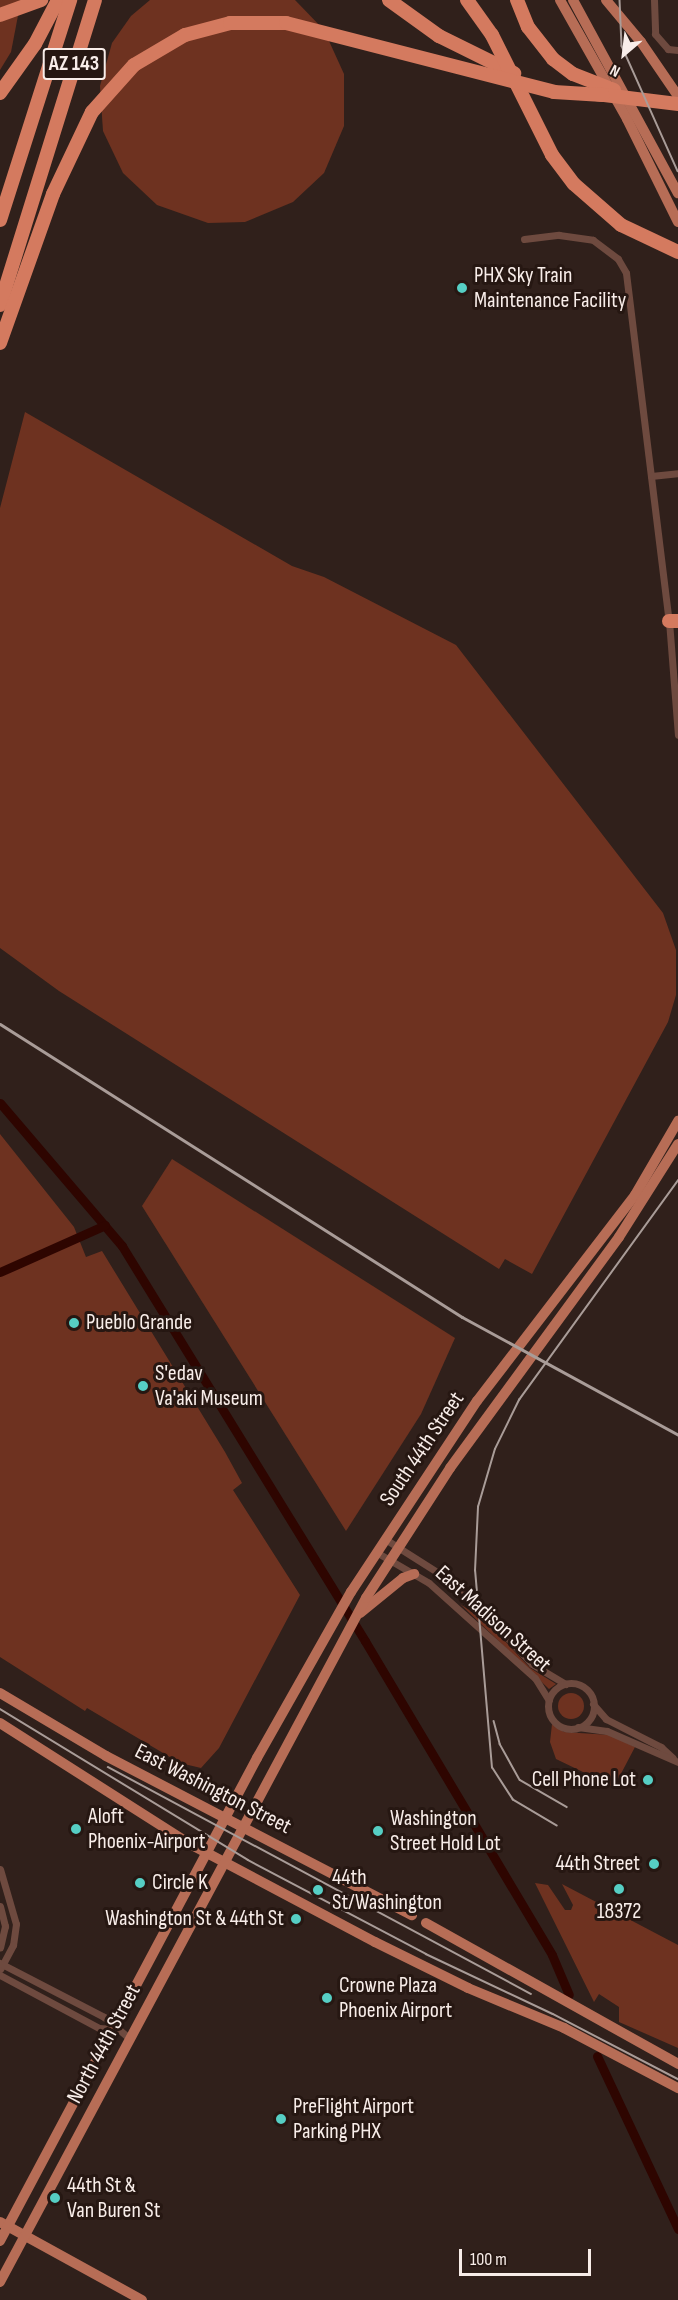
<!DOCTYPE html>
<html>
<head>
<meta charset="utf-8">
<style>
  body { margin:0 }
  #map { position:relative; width:678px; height:2300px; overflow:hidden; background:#30201b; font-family:"Sofia Sans Condensed",sans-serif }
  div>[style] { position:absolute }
  .green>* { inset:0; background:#6e3220 }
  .round { border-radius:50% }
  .canal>* { height:9px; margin:-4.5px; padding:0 4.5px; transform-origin:4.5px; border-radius:4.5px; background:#2e0500 }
  .street>* { height:7px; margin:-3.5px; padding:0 3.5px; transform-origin:3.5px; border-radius:3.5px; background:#6e4a3f }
  .street>.ring { margin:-3.5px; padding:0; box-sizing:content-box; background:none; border:7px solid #6e4a3f; border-radius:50% }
  .primary>* { height:10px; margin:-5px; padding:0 5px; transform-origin:5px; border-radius:5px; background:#b76d56 }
  .highway>* { height:14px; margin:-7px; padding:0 7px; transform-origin:7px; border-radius:7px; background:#d47a5f }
  .tram>* { height:1.5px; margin:-0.75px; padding:0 0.75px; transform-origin:0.75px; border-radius:0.75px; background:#a99c98 }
  .rail>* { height:3px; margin:-1.5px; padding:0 1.5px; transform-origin:1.5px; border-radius:1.5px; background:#a99c98 }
  .dots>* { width:16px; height:16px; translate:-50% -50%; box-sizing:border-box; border:3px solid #261712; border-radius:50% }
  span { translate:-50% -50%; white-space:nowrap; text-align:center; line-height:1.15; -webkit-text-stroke:6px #261712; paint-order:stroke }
  .shield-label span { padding:2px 4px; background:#261712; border:2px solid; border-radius:4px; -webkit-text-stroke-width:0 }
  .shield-label { font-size:21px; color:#f8ede9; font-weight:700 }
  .poi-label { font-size:22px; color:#f8ede9 }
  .left { translate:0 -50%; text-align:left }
  .right { translate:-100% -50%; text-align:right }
  .street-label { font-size:22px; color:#f8ede9 }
  .north { position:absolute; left:594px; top:24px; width:60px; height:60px; -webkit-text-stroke:4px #261712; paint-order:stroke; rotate:208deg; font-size:16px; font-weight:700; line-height:24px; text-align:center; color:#f8ede9 }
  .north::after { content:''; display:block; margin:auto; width:21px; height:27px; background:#f8ede9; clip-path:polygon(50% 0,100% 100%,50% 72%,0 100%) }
  .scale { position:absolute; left:459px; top:2249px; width:132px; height:27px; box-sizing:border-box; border:3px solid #f8ede9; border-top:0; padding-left:8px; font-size:18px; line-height:21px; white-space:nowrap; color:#f8ede9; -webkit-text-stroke:4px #261712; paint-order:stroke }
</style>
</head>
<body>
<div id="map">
  <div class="green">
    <div style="clip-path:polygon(0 0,21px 0,11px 52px,0 70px)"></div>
    <div style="clip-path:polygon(150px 0,295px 0,324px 30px,344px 74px,344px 126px,324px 173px,293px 202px,245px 222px,208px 223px,157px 205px,123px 173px,103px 131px,100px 86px,112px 43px,131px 16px)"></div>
    <div style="clip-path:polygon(25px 412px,292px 566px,324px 577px,456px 645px,663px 913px,676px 950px,676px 995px,668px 1022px,532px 1274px,505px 1259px,499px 1269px,59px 991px,0 948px,0 508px)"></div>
    <div style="clip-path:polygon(0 1134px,74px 1227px,86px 1257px,102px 1251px,225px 1452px,242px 1483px,233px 1490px,300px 1595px,219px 1748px,201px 1768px,180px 1763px,87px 1708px,85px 1711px,0 1657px)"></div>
    <div style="clip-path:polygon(172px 1159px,455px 1338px,421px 1414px,346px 1531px,142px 1206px)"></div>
    <div style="clip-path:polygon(460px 1604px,487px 1622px,530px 1668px,556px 1684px,549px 1689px)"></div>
    <div class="round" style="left:558px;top:1693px;width:26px;height:26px"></div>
    <div style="clip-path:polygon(552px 1724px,564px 1732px,610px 1735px,635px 1747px,614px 1787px,556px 1759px,550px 1742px)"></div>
    <div style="clip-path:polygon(535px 1883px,548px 1885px,565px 1910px,571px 1910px,573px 1905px,562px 1884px,678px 1945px,678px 2048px,619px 2022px,619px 2007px,599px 1994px,594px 2002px)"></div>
  </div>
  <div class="canal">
    <div style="left:0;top:1103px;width:188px;rotate:49.5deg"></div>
    <div style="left:122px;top:1246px;width:464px;rotate:58.4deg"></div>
    <div style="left:365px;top:1641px;width:365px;rotate:59.2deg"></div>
    <div style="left:552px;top:1955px;width:43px;rotate:67deg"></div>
    <div style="left:0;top:1272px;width:115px;rotate:-24.1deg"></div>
    <div style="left:597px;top:2056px;width:191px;rotate:64.9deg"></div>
  </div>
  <div class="street">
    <div style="left:654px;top:0;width:34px;rotate:88deg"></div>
    <div style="left:655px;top:34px;width:20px;rotate:49deg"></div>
    <div style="left:668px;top:49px;width:10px;rotate:6deg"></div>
    <div style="left:524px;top:239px;width:35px;rotate:-7deg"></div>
    <div style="left:559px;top:235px;width:34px;rotate:8deg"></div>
    <div style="left:593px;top:240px;width:31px;rotate:37deg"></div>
    <div style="left:618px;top:259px;width:16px;rotate:60deg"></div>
    <div style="left:626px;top:273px;width:351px;rotate:83deg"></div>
    <div style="left:669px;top:621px;width:114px;rotate:85.5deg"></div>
    <div style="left:651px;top:476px;width:27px;rotate:-6deg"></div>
    <div style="left:385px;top:1539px;width:88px;rotate:32.4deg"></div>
    <div style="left:459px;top:1586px;width:107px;rotate:46.9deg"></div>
    <div style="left:532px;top:1664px;width:39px;rotate:31deg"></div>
    <div style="left:376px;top:1552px;width:61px;rotate:30.3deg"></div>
    <div style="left:429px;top:1583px;width:142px;rotate:41.9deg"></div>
    <div style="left:535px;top:1678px;width:26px;rotate:58deg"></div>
    <div class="ring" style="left:548px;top:1683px;width:39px;height:39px"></div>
    <div style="left:593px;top:1704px;width:20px;rotate:49deg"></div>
    <div style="left:606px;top:1719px;width:62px;rotate:27deg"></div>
    <div style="left:661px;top:1747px;width:16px;rotate:43deg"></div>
    <div style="left:578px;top:1727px;width:29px;rotate:8deg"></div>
    <div style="left:607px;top:1731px;width:77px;rotate:23.6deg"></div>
    <div style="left:0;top:1869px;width:57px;rotate:73.8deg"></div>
    <div style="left:16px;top:1924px;width:21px;rotate:98deg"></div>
    <div style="left:13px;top:1945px;width:27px;rotate:118deg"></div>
    <div style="left:0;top:1906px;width:21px;rotate:76deg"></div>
    <div style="left:5px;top:1926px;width:22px;rotate:103deg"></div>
    <div style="left:0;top:1963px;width:117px;rotate:27.4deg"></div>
    <div style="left:104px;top:2017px;width:33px;rotate:40deg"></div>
    <div style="left:0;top:1975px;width:112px;rotate:28.2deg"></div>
    <div style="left:99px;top:2028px;width:15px;rotate:4deg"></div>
  </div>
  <div class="primary">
    <div style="left:560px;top:0;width:137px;rotate:60.6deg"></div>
    <div style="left:627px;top:119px;width:115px;rotate:63.7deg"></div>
    <div style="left:573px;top:0;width:220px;rotate:61.5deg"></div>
    <div style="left:606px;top:0;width:55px;rotate:50.2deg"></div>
    <div style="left:641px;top:42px;width:65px;rotate:55.6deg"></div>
    <div style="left:360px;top:1613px;width:55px;rotate:-39.1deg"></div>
    <div style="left:403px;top:1578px;width:12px;rotate:-20deg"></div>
    <div style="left:0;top:1693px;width:123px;rotate:30.7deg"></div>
    <div style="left:106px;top:1756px;width:345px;rotate:27.5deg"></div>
    <div style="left:0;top:1723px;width:225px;rotate:32.5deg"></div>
    <div style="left:190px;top:1844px;width:209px;rotate:27.9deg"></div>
    <div style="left:375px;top:1942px;width:104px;rotate:26.3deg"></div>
    <div style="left:468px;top:1988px;width:104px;rotate:22.6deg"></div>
    <div style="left:564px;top:2028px;width:129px;rotate:27.8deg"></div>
    <div style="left:426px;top:1923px;width:289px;rotate:29.2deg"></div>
    <div style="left:0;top:2222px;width:162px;rotate:28.8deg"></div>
    <div style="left:0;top:2241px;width:547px;rotate:-61.98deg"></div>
    <div style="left:257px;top:1758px;width:191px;rotate:-60.5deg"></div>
    <div style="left:351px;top:1592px;width:229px;rotate:-56.6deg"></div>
    <div style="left:477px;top:1401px;width:260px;rotate:-52.5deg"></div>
    <div style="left:635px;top:1195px;width:86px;rotate:-59.8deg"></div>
    <div style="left:0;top:2282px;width:776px;rotate:-61.85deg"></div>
    <div style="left:366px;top:1598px;width:155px;rotate:-57.1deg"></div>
    <div style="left:450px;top:1468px;width:286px;rotate:-53.8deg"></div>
    <div style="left:619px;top:1237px;width:110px;rotate:-57.6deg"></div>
  </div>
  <div class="highway">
    <div style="left:389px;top:0;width:62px;rotate:35.8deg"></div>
    <div style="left:439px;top:36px;width:84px;rotate:26.3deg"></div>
    <div style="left:467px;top:0;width:43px;rotate:54.5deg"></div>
    <div style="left:492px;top:35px;width:134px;rotate:63.4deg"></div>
    <div style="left:552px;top:155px;width:36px;rotate:53deg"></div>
    <div style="left:574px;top:184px;width:62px;rotate:41.1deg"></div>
    <div style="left:621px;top:225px;width:63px;rotate:25.3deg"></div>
    <div style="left:517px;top:0;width:29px;rotate:68deg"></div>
    <div style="left:528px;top:27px;width:41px;rotate:52deg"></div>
    <div style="left:553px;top:59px;width:25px;rotate:37deg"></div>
    <div style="left:573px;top:74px;width:44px;rotate:21.3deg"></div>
    <div style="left:0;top:15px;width:44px;rotate:-20.1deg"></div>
    <div style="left:0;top:93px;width:60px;rotate:-54.5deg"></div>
    <div style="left:35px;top:44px;width:50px;rotate:-62.4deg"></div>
    <div style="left:596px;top:94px;width:83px;rotate:7deg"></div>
    <div style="left:0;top:220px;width:231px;rotate:-72.3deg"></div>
    <div style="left:0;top:305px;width:319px;rotate:-72.7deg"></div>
    <div style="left:0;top:343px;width:158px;rotate:-70.4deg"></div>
    <div style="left:53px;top:194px;width:91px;rotate:-64.6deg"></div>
    <div style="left:92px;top:112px;width:63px;rotate:-48.2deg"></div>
    <div style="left:134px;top:65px;width:59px;rotate:-30.5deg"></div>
    <div style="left:185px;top:35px;width:47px;rotate:-14.9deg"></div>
    <div style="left:230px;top:23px;width:56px"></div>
    <div style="left:286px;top:23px;width:277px;rotate:14.4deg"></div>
    <div style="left:554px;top:92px;width:49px;rotate:3.5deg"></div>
    <div style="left:669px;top:621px;width:9px"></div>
  </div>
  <div class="tram">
    <div style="left:620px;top:0;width:46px;rotate:87.5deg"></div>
    <div style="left:622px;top:46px;width:137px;rotate:65.9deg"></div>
    <div style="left:0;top:1709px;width:290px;rotate:31.3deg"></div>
    <div style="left:248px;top:1860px;width:201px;rotate:27.8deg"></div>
    <div style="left:426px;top:1954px;width:140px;rotate:25.3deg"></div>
    <div style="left:553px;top:2014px;width:141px;rotate:27.5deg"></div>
    <div style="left:494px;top:1721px;width:24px;rotate:75deg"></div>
    <div style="left:500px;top:1744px;width:41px;rotate:60.9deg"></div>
    <div style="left:520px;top:1780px;width:54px;rotate:29.9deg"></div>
    <div style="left:108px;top:1767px;width:480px;rotate:28.2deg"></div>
    <div style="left:557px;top:1826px;width:51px;rotate:-149.4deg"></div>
    <div style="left:513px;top:1800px;width:38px;rotate:-123deg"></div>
    <div style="left:492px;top:1768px;width:198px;rotate:-94.9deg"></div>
    <div style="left:475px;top:1571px;width:64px;rotate:-87.3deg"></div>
    <div style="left:478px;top:1507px;width:60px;rotate:-73.7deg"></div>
    <div style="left:495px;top:1449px;width:55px;rotate:-63.9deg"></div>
    <div style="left:519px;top:1400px;width:271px;rotate:-54.1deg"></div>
  </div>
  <div class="rail">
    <div style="left:0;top:1024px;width:547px;rotate:32.38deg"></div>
    <div style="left:462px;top:1317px;width:246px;rotate:28.6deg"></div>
  </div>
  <div class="dots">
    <div style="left:462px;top:288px;background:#56cec4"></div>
    <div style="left:74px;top:1323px;background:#56cec4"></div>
    <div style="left:143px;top:1386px;background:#56cec4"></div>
    <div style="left:648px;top:1780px;background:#56cec4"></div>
    <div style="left:76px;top:1829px;background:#56cec4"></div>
    <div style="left:378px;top:1831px;background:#56cec4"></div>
    <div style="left:654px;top:1864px;background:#56cec4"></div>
    <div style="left:140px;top:1883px;background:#56cec4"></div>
    <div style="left:619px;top:1889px;background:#56cec4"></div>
    <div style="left:318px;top:1890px;background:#56cec4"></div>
    <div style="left:296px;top:1919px;background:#56cec4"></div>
    <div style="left:327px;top:1998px;background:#56cec4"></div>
    <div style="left:281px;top:2119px;background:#56cec4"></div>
    <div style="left:55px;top:2198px;background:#56cec4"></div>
  </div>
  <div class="shield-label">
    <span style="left:74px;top:64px">AZ 143</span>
  </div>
  <div class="poi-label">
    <span class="left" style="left:474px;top:288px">PHX Sky Train<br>Maintenance Facility</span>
    <span class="left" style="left:86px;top:1323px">Pueblo Grande</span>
    <span class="left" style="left:155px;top:1386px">S'edav<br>Va'aki Museum</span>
    <span class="right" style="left:636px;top:1780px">Cell Phone Lot</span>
    <span class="left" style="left:88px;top:1829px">Aloft<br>Phoenix-Airport</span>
    <span class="left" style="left:390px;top:1831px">Washington<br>Street Hold Lot</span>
    <span class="right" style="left:640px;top:1864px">44th Street</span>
    <span class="left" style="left:332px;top:1890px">44th<br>St/Washington</span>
    <span class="left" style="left:152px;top:1883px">Circle K</span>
    <span style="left:619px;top:1912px">18372</span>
    <span class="right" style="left:284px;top:1919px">Washington St &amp; 44th St</span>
    <span class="left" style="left:339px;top:1998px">Crowne Plaza<br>Phoenix Airport</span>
    <span class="left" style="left:293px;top:2119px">PreFlight Airport<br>Parking PHX</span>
    <span class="left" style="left:67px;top:2198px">44th St &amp;<br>Van Buren St</span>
  </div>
  <div class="street-label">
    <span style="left:422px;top:1449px;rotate:-56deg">South 44th Street</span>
    <span style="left:493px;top:1619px;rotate:42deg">East Madison Street</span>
    <span style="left:213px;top:1789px;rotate:27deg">East Washington Street</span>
    <span style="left:104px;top:2044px;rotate:-62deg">North 44th Street</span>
  </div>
  <div class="north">N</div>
  <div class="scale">100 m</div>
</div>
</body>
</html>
